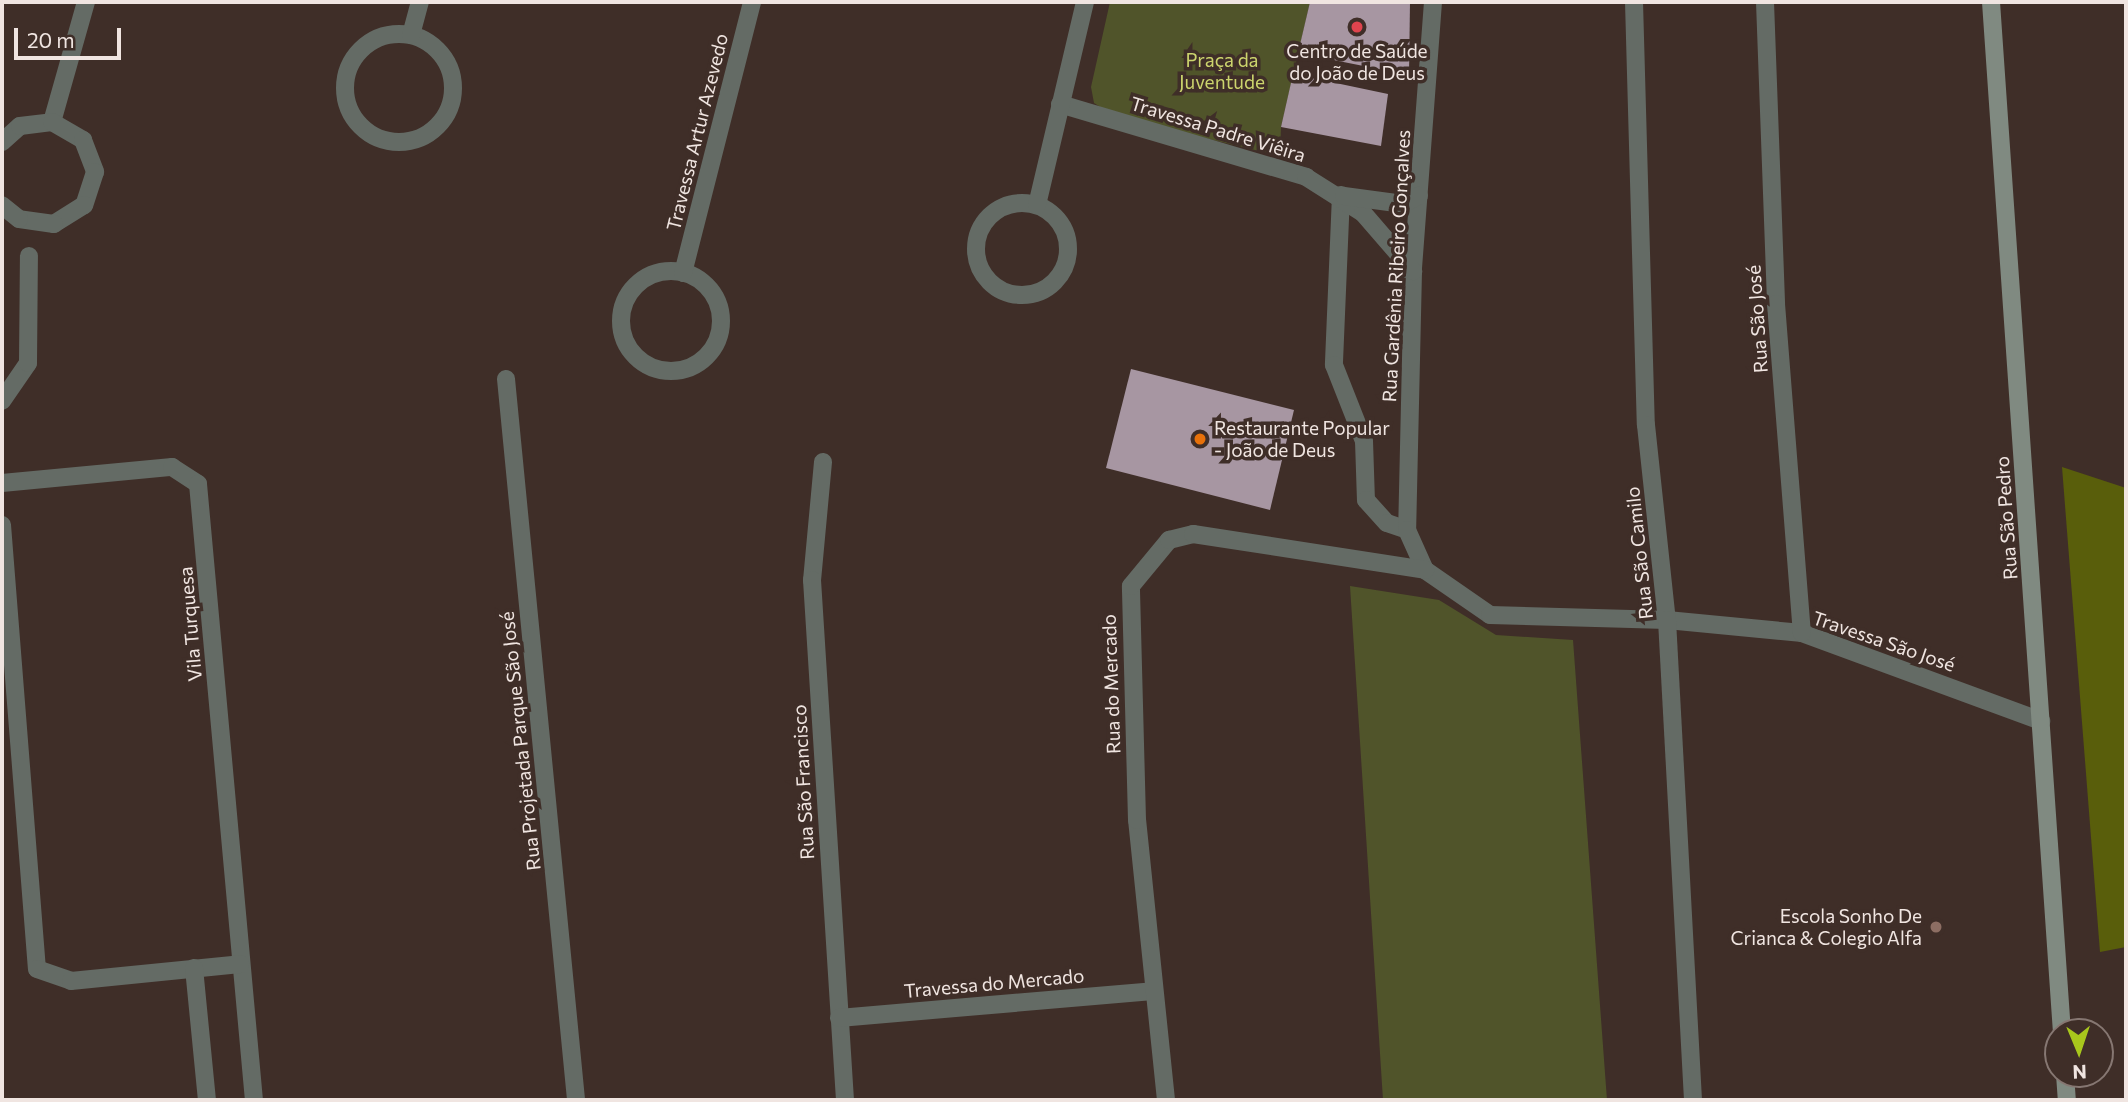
<!DOCTYPE html>
<html>
<head>
<meta charset="utf-8">
<style>
  body { margin:0 }
  #map { position:relative; width:2128px; height:1102px; overflow:hidden; background:#3f2e28; font-family:Commissioner,sans-serif }
  div>[style] { position:absolute }
  .green>* { inset:0; background:#50542a }
  .forest>* { inset:0; background:#595e0b }
  .building>* { inset:0; background:#a796a2 }
  .lane>* { height:18px; margin:-9px; padding:0 9px; transform-origin:9px; border-radius:9px; background:#646b65 }
  .street>* { height:18px; margin:-9px; padding:0 9px; transform-origin:9px; border-radius:9px; background:#646b65 }
  .street>.ring { margin:-9px; padding:0; box-sizing:content-box; background:none; border:18px solid #646b65; border-radius:50% }
  .secondary>* { height:18px; margin:-9px; padding:0 9px; transform-origin:9px; border-radius:9px; background:#808a81 }
  .dots>* { width:19px; height:19px; translate:-50% -50%; box-sizing:border-box; border:4px solid #3f2e28; border-radius:50% }
  span { translate:-50% -50%; white-space:nowrap; text-align:center; line-height:1.15; -webkit-text-stroke:7px #3f2e28; paint-order:stroke }
  .poi-label { font-size:19px; color:#f0e5e1 }
  .left { translate:0 -50%; text-align:left }
  .right { translate:-100% -50%; text-align:right }
  .park-label { font-size:19px; color:#ccd46d }
  .street-label { font-size:19px; color:#f0e5e1 }
  .frame { position:absolute; inset:0; border:4px solid #f0e5e1; pointer-events:none }
  .north { position:absolute; left:2044px; top:1018px; width:70px; height:70px; box-sizing:border-box; background:#3f2e28; border:2px solid #867772; border-radius:50%; rotate:178deg; font-size:19px; font-weight:700; line-height:28px; text-align:center; color:#f0e5e1 }
  .north::after { content:''; display:block; margin:auto; width:24px; height:32px; background:#a8c71c; clip-path:polygon(50% 0,100% 100%,50% 72%,0 100%) }
  .scale { position:absolute; left:14px; top:28px; width:107px; height:32px; box-sizing:border-box; border:4px solid #f0e5e1; border-top:0; padding-left:9px; font-size:21px; line-height:24px; white-space:nowrap; color:#f0e5e1; -webkit-text-stroke:5px #3f2e28; paint-order:stroke }
</style>
</head>
<body>
<div id="map">
  <div class="green">
    <div style="clip-path:polygon(1110px 2px,1310px 2px,1281px 127px,1280px 156px,1116px 117px,1094px 103px,1091px 87px)"></div>
    <div style="clip-path:polygon(1350px 586px,1439px 600px,1496px 635px,1573px 640px,1607px 1100px,1383px 1100px)"></div>
  </div>
  <div class="forest">
    <div style="clip-path:polygon(2062px 467px,2126px 488px,2126px 947px,2100px 952px)"></div>
  </div>
  <div class="building">
    <div style="clip-path:polygon(1310px 2px,1410px 2px,1409px 75px,1298px 53px)"></div>
    <div style="clip-path:polygon(1293px 74px,1388px 94px,1381px 146px,1281px 127px)"></div>
    <div style="clip-path:polygon(1131px 369px,1294px 410px,1270px 510px,1106px 468px)"></div>
  </div>
  <div class="lane">
    <div style="left:1341px;top:195px;width:170px;rotate:92.4deg"></div>
    <div style="left:1334px;top:365px;width:82px;rotate:68.5deg"></div>
    <div style="left:1364px;top:441px;width:59px;rotate:88.1deg"></div>
    <div style="left:1366px;top:500px;width:31px;rotate:48deg"></div>
    <div style="left:1387px;top:523px;width:21px;rotate:19deg"></div>
  </div>
  <div class="street">
    <div style="left:1433px;top:2px;width:270px;rotate:94.3deg"></div>
    <div style="left:1413px;top:271px;width:259px;rotate:91.3deg"></div>
    <div style="left:1407px;top:530px;width:44px;rotate:65.8deg"></div>
    <div style="left:1425px;top:570px;width:79px;rotate:34.7deg"></div>
    <div style="left:1490px;top:615px;width:177px;rotate:1.6deg"></div>
    <div style="left:1667px;top:620px;width:136px;rotate:5.5deg"></div>
    <div style="left:1802px;top:633px;width:255px;rotate:20.2deg"></div>
    <div style="left:1634px;top:2px;width:423px;rotate:88.4deg"></div>
    <div style="left:1646px;top:425px;width:196px;rotate:83.9deg"></div>
    <div style="left:1667px;top:620px;width:481px;rotate:86.9deg"></div>
    <div style="left:1765px;top:2px;width:302px;rotate:87.9deg"></div>
    <div style="left:1776px;top:304px;width:330px;rotate:85.5deg"></div>
    <div class="ring" style="left:345px;top:34px;width:90px;height:90px"></div>
    <div style="left:411px;top:35px;width:34px;rotate:-75deg"></div>
    <div style="left:1060px;top:104px;width:257px;rotate:16.5deg"></div>
    <div style="left:1306px;top:177px;width:67px;rotate:32.3deg"></div>
    <div style="left:1363px;top:213px;width:77px;rotate:49.2deg"></div>
    <div style="left:52px;top:122px;width:125px;rotate:-74.2deg"></div>
    <div style="left:2px;top:142px;width:24px;rotate:-42deg"></div>
    <div style="left:20px;top:126px;width:32px;rotate:-7deg"></div>
    <div style="left:52px;top:122px;width:36px;rotate:30deg"></div>
    <div style="left:83px;top:140px;width:34px;rotate:69deg"></div>
    <div style="left:95px;top:172px;width:35px;rotate:108deg"></div>
    <div style="left:84px;top:205px;width:36px;rotate:148deg"></div>
    <div style="left:54px;top:224px;width:35px;rotate:-172deg"></div>
    <div style="left:19px;top:219px;width:22px;rotate:-141deg"></div>
    <div style="left:1344px;top:196px;width:60px;rotate:7.7deg"></div>
    <div style="left:1403px;top:204px;width:18px;rotate:-27deg"></div>
    <div class="ring" style="left:976px;top:203px;width:74px;height:74px"></div>
    <div style="left:1037px;top:205px;width:209px;rotate:-76.7deg"></div>
    <div class="ring" style="left:621px;top:271px;width:82px;height:82px"></div>
    <div style="left:683px;top:273px;width:280px;rotate:-75.7deg"></div>
    <div style="left:506px;top:379px;width:724px;rotate:84.45deg"></div>
    <div style="left:2px;top:401px;width:46px;rotate:-55.6deg"></div>
    <div style="left:28px;top:363px;width:107px;rotate:-89.5deg"></div>
    <div style="left:823px;top:462px;width:119px;rotate:95.3deg"></div>
    <div style="left:812px;top:580px;width:521px;rotate:86.37deg"></div>
    <div style="left:2px;top:483px;width:171px;rotate:-5.4deg"></div>
    <div style="left:172px;top:467px;width:31px;rotate:33deg"></div>
    <div style="left:198px;top:484px;width:619px;rotate:84.81deg"></div>
    <div style="left:2px;top:525px;width:445px;rotate:85.5deg"></div>
    <div style="left:37px;top:969px;width:36px;rotate:19deg"></div>
    <div style="left:71px;top:981px;width:170px;rotate:-5.7deg"></div>
    <div style="left:194px;top:968px;width:133px;rotate:84.4deg"></div>
    <div style="left:839px;top:1018px;width:315px;rotate:-4.9deg"></div>
    <div style="left:1166px;top:1100px;width:281px;rotate:-95.9deg"></div>
    <div style="left:1137px;top:820px;width:234px;rotate:-91.5deg"></div>
    <div style="left:1131px;top:586px;width:60px;rotate:-50.4deg"></div>
    <div style="left:1169px;top:540px;width:25px;rotate:-14deg"></div>
    <div style="left:1193px;top:534px;width:235px;rotate:8.8deg"></div>
  </div>
  <div class="secondary">
    <div style="left:1991px;top:2px;width:1032px;rotate:86.06deg"></div>
    <div style="left:2065px;top:1074px;width:26px;rotate:86deg"></div>
  </div>
  <div class="dots">
    <div style="left:1357px;top:27px;background:#e0444e"></div>
    <div style="left:1200px;top:439px;background:#e8710a"></div>
    <div style="left:1936px;top:927px;background:#8d6e63"></div>
  </div>
  <div class="poi-label">
    <span style="left:1357px;top:62px">Centro de Saúde<br>do João de Deus</span>
    <span class="left" style="left:1214px;top:439px">Restaurante Popular<br>- João de Deus</span>
    <span class="right" style="left:1922px;top:927px">Escola Sonho De<br>Crianca &amp; Colegio Alfa</span>
  </div>
  <div class="park-label">
    <span style="left:1222px;top:71px">Praça da<br>Juventude</span>
  </div>
  <div class="street-label">
    <span style="left:1218px;top:129px;rotate:17deg">Travessa Padre Viêira</span>
    <span style="left:697px;top:132px;rotate:-76deg">Travessa Artur Azevedo</span>
    <span style="left:1396px;top:266px;rotate:-87deg">Rua Gardênia Ribeiro Gonçalves</span>
    <span style="left:1757px;top:319px;rotate:-94deg">Rua São José</span>
    <span style="left:2006px;top:518px;rotate:-94deg">Rua São Pedro</span>
    <span style="left:1639px;top:553px;rotate:-96deg">Rua São Camilo</span>
    <span style="left:190px;top:624px;rotate:-95deg">Vila Turquesa</span>
    <span style="left:1884px;top:641px;rotate:19deg">Travessa São José</span>
    <span style="left:1111px;top:684px;rotate:-92deg">Rua do Mercado</span>
    <span style="left:520px;top:741px;rotate:-96deg">Rua Projetada Parque São José</span>
    <span style="left:803px;top:782px;rotate:-93deg">Rua São Francisco</span>
    <span style="left:994px;top:983px;rotate:-5deg">Travessa do Mercado</span>
  </div>
  <div class="frame"></div>
  <div class="north">N</div>
  <div class="scale">20 m</div>
</div>
</body>
</html>
